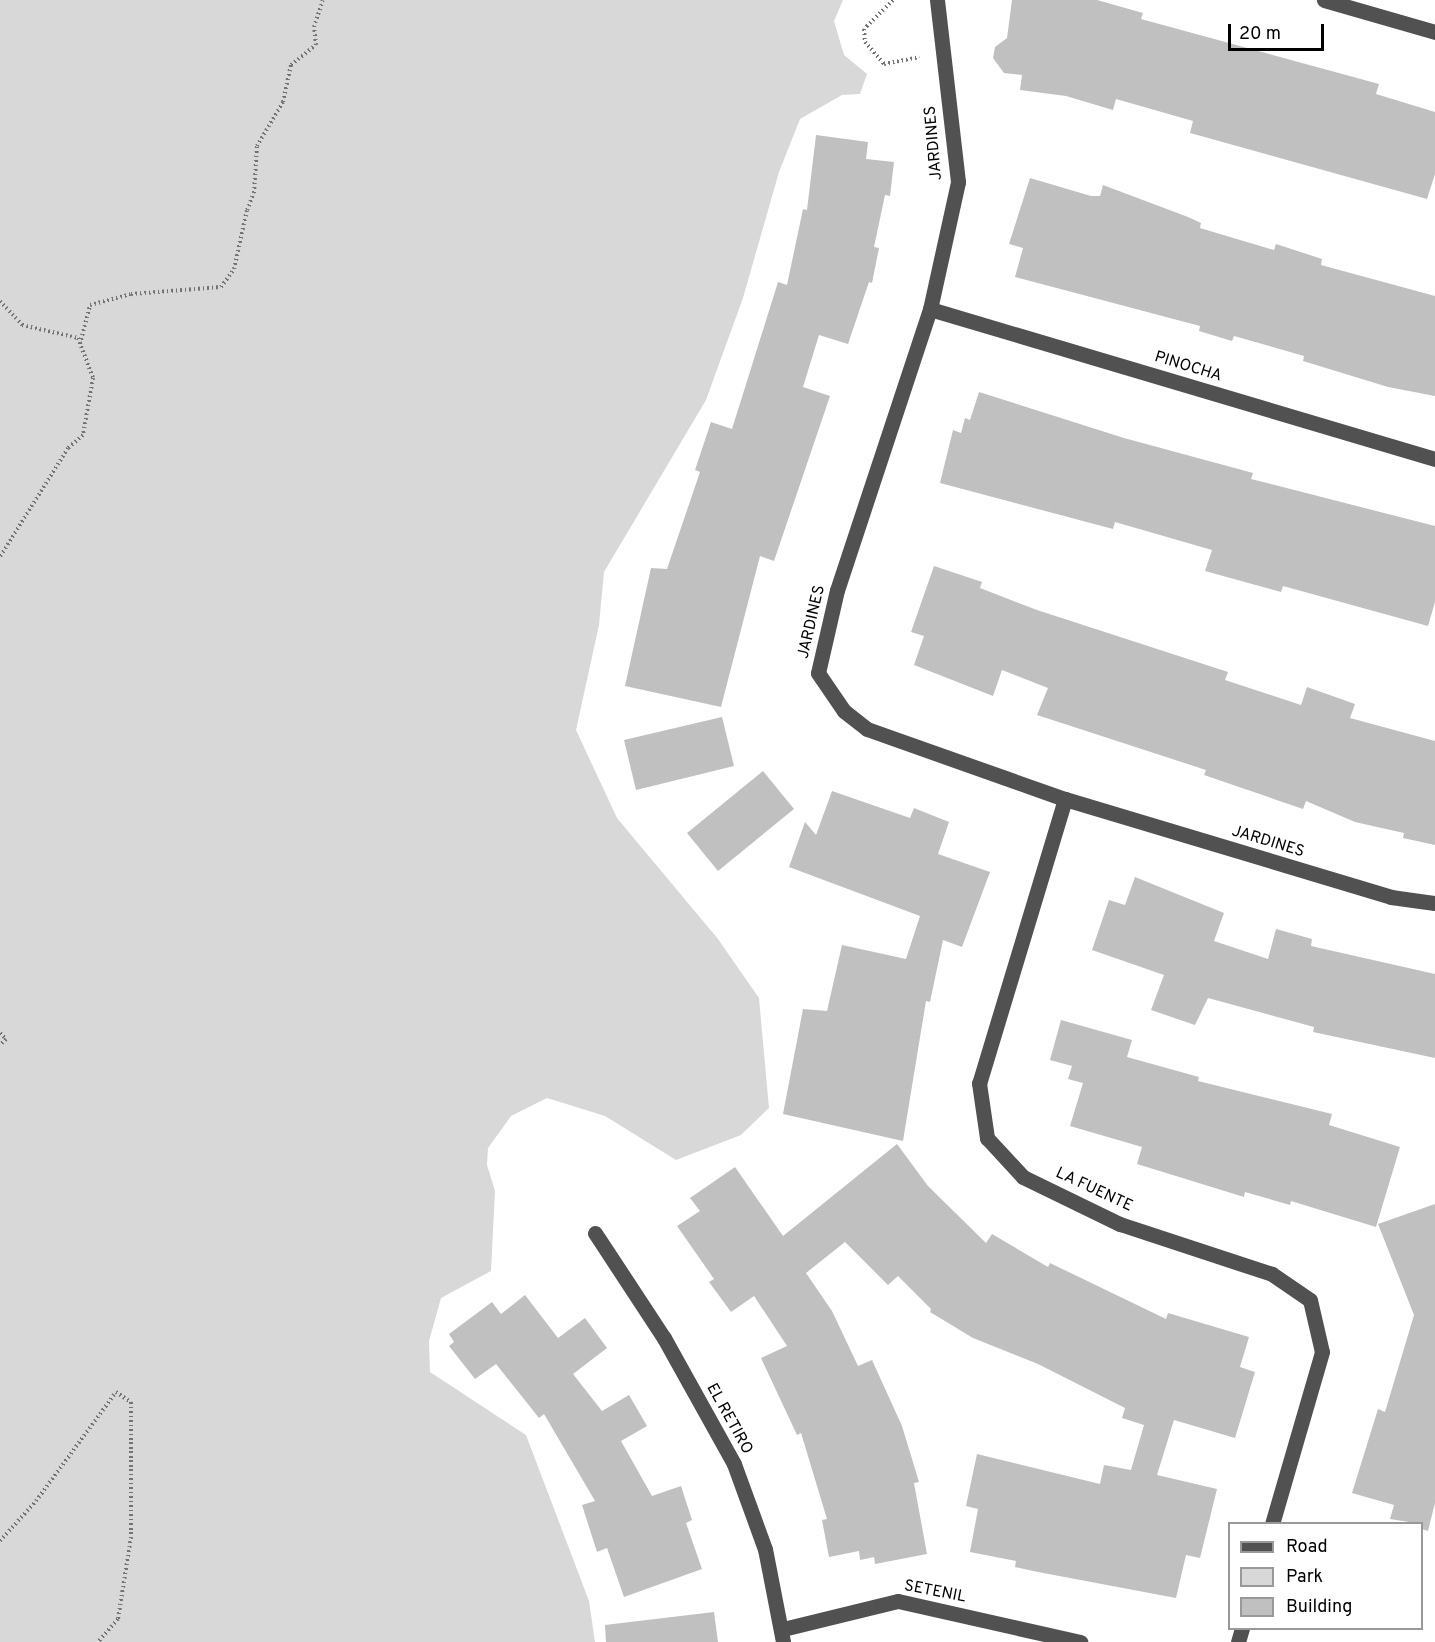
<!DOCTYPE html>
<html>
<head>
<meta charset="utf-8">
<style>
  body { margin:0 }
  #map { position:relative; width:1435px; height:1642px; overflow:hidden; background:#fff; font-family:Overpass,sans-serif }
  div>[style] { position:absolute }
  .green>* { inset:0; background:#d8d8d8 }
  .building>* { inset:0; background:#c0c0c0 }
  .path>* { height:4px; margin-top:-2px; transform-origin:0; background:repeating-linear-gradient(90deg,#737373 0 1.5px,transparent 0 4.5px) }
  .minor>* { height:15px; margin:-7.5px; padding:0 7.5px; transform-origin:7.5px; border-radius:7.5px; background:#515151 }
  span { translate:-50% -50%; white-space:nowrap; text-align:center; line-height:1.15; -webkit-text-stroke:4.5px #fff; paint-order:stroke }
  .street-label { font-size:16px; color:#000 }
  .legend { position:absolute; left:1228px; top:1522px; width:195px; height:108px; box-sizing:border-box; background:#fff; border:2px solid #999; margin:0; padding:8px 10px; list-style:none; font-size:18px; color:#000 }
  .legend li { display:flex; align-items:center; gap:12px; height:30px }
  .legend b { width:30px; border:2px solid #999 }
  .scale { position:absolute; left:1228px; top:24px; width:96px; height:27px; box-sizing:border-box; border:3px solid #000; border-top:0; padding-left:8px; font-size:18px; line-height:21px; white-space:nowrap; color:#000; -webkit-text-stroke:4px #fff; paint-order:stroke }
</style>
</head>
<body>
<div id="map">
  <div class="green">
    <div style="clip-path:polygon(0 0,843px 0,834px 21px,844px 55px,867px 74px,860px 94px,842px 95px,800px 119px,779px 172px,743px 298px,706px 400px,604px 572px,599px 625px,576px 730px,617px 818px,718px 939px,759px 998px,769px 1108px,741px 1135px,676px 1160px,605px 1116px,547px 1098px,511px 1116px,488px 1148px,487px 1165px,495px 1191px,491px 1271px,441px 1298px,429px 1341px,430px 1372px,526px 1435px,589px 1601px,595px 1642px,0 1642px)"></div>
  </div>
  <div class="building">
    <div style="clip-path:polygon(1012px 0,1097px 0,1143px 13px,1141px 19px,1379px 84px,1376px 94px,1435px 112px,1435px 174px,1427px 199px,1190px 133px,1193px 121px,1116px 99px,1113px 110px,1066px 96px,1020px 90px,1022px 75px,1004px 73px,993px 58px,995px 47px,1007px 38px)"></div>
    <div style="clip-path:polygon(816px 135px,868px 142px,866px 159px,894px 162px,890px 196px,885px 195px,874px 247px,879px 248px,872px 283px,869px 282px,848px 344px,819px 335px,803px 387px,830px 396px,774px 561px,760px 556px,721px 707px,625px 686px,651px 568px,667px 569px,700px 472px,695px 470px,711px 422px,732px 429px,778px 282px,787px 285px,803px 209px,807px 210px)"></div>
    <div style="clip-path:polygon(1030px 178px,1091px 196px,1100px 196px,1103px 185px,1188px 217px,1201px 223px,1200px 228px,1274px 250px,1276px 244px,1322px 259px,1321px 265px,1435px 296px,1435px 396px,1388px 387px,1303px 361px,1304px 356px,1234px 336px,1232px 341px,1199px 331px,1200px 326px,1015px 277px,1023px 248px,1009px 244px)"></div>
    <div style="clip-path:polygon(979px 392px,1124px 438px,1253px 473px,1251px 479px,1435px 526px,1435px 602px,1428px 626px,1283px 586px,1281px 592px,1205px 571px,1212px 550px,1115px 522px,1113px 529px,940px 483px,953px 430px,961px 433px,965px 418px,970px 420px)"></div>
    <div style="clip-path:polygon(934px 566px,982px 582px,980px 588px,1037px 610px,1228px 672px,1225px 680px,1301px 705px,1307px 687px,1355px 704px,1350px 718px,1435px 741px,1435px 845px,1403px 838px,1404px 833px,1355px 822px,1306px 801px,1303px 809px,1204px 775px,1206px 770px,1037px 715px,1048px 688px,1002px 670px,993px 696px,914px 665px,924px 636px,911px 632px)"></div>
    <div style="clip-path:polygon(722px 717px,734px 766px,636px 790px,624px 740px)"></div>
    <div style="clip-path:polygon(763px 771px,794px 809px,718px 871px,687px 833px)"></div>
    <div style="clip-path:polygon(832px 791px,910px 818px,914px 808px,949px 822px,938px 854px,990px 872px,962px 947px,943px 940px,930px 1002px,926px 1001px,903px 1141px,783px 1114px,803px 1009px,827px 1011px,842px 945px,906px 959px,920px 916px,789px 867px,805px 822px,816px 835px)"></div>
    <div style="clip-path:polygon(1135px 877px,1224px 913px,1214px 941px,1268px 959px,1276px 929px,1312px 939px,1311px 946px,1435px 974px,1435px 1058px,1313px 1032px,1314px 1027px,1208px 998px,1195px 1025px,1151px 1010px,1164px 975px,1092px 950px,1109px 900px,1125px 905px)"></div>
    <div style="clip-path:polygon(1061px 1020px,1132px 1040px,1127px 1057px,1199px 1077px,1198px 1081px,1332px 1114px,1329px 1125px,1400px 1147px,1376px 1227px,1291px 1201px,1290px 1205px,1245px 1192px,1244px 1197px,1137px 1164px,1142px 1147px,1070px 1126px,1083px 1083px,1068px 1079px,1072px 1066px,1050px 1060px)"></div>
    <div style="clip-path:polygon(897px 1144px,928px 1186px,986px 1243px,992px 1234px,1048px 1267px,1050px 1263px,1166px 1319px,1168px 1313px,1249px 1337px,1240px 1367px,1255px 1372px,1235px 1438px,1174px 1420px,1157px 1475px,1217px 1489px,1200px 1558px,1186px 1555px,1176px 1598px,1038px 1572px,1015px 1567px,1016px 1561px,970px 1552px,978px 1509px,966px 1506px,977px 1454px,1100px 1484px,1104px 1465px,1131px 1470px,1144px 1425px,1122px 1418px,1125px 1408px,1038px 1364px,973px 1338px,930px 1312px,931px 1309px,898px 1276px,888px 1285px,845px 1242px,806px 1273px,832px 1311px,858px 1366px,872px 1360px,902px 1426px,919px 1482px,914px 1483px,927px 1554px,875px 1564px,874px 1557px,860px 1560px,859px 1551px,829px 1557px,822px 1520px,827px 1519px,801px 1433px,797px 1435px,761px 1358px,787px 1346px,754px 1296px,731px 1312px,709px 1282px,714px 1279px,677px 1226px,700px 1211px,690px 1198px,735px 1167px,783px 1236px)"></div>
    <div style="clip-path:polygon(1435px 1204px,1435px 1503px,1428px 1531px,1422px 1529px,1422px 1524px,1390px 1519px,1394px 1505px,1352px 1493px,1378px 1409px,1385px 1412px,1414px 1315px,1378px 1224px)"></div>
    <div style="clip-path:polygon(525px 1295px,558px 1338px,585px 1318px,607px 1348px,573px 1374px,602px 1411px,629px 1395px,647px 1426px,621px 1441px,652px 1496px,681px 1486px,692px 1520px,686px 1523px,702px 1569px,624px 1597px,607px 1548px,597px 1552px,582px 1505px,595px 1501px,544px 1414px,539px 1418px,496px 1364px,475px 1379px,449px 1346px,454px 1342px,449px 1334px,492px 1302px,501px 1314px)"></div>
    <div style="clip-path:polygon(714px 1612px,718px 1642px,606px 1642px,605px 1625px)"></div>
  </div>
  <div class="path">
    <div style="left:893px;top:0;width:41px;rotate:135deg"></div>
    <div style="left:864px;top:29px;width:13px;rotate:86deg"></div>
    <div style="left:865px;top:42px;width:29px;rotate:49deg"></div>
    <div style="left:884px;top:64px;width:36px;rotate:-11deg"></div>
    <div style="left:0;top:301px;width:33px;rotate:47deg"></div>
    <div style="left:22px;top:325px;width:57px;rotate:13.1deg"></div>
    <div style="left:78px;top:338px;width:43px;rotate:69.4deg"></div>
    <div style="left:93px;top:378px;width:58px;rotate:100deg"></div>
    <div style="left:83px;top:435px;width:20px;rotate:139deg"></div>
    <div style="left:68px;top:448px;width:128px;rotate:122deg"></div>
    <div style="left:80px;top:344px;width:40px;rotate:-75.6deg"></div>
    <div style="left:90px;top:305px;width:42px;rotate:-15deg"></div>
    <div style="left:131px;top:294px;width:90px;rotate:-4.4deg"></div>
    <div style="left:221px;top:287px;width:22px;rotate:-54deg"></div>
    <div style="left:234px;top:269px;width:60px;rotate:-77.6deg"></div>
    <div style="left:247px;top:210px;width:18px;rotate:-68deg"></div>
    <div style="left:254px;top:193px;width:47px;rotate:-86.3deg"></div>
    <div style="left:257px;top:146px;width:51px;rotate:-59.4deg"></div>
    <div style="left:283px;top:102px;width:38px;rotate:-78deg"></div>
    <div style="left:291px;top:65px;width:32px;rotate:-39deg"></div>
    <div style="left:316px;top:45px;width:18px;rotate:-96deg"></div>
    <div style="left:314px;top:27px;width:28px;rotate:-72deg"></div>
    <div style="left:0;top:1033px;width:8px;rotate:45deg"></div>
    <div style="left:6px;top:1039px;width:8px;rotate:135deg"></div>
    <div style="left:0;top:1541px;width:54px;rotate:-48deg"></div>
    <div style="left:36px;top:1501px;width:135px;rotate:-53.7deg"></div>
    <div style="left:116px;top:1392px;width:18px;rotate:34deg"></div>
    <div style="left:131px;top:1402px;width:135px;rotate:90deg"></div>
    <div style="left:131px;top:1537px;width:83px;rotate:99deg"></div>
    <div style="left:118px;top:1619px;width:30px;rotate:131deg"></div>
  </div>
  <div class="minor">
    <div style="left:937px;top:0;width:183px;rotate:83.4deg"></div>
    <div style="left:958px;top:182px;width:130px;rotate:102.4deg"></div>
    <div style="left:930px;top:309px;width:296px;rotate:108.3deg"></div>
    <div style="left:837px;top:590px;width:85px;rotate:102.9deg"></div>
    <div style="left:818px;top:673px;width:46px;rotate:55.6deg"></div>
    <div style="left:844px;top:711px;width:29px;rotate:38deg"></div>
    <div style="left:867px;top:729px;width:210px;rotate:19.5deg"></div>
    <div style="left:1065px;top:799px;width:340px;rotate:16.7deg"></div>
    <div style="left:1391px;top:897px;width:44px;rotate:7.8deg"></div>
    <div style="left:1324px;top:0;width:116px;rotate:16.1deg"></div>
    <div style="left:930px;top:309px;width:527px;rotate:16.54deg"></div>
    <div style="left:1065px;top:799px;width:297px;rotate:106.8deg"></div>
    <div style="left:979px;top:1083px;width:56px;rotate:81.7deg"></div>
    <div style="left:987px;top:1138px;width:53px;rotate:47.3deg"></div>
    <div style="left:1023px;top:1177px;width:108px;rotate:25.9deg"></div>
    <div style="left:1120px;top:1224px;width:160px;rotate:18.2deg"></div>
    <div style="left:1272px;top:1274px;width:46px;rotate:34.4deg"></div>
    <div style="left:1310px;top:1300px;width:53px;rotate:77deg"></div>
    <div style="left:1322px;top:1352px;width:179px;rotate:106.2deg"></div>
    <div style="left:595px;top:1233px;width:126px;rotate:56.7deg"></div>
    <div style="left:664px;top:1338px;width:144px;rotate:60.9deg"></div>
    <div style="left:734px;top:1464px;width:90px;rotate:70deg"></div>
    <div style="left:765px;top:1549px;width:95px;rotate:79deg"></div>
    <div style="left:783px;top:1629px;width:118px;rotate:-13.7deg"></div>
    <div style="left:898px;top:1601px;width:187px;rotate:12.7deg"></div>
    <div style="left:1238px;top:1642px;width:15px;rotate:-74deg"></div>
  </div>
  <div class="street-label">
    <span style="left:934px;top:143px;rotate:-95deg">JARDINES</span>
    <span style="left:1188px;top:367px;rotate:17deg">PINOCHA</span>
    <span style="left:812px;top:622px;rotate:-77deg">JARDINES</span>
    <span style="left:1268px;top:842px;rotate:17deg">JARDINES</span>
    <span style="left:1094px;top:1190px;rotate:25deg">LA FUENTE</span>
    <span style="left:729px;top:1419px;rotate:61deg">EL RETIRO</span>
    <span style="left:935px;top:1592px;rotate:11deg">SETENIL</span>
  </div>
  <ul class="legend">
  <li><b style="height:8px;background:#515151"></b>Road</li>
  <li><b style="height:16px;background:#d8d8d8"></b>Park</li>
  <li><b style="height:16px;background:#c0c0c0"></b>Building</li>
  </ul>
  <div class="scale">20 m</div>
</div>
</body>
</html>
